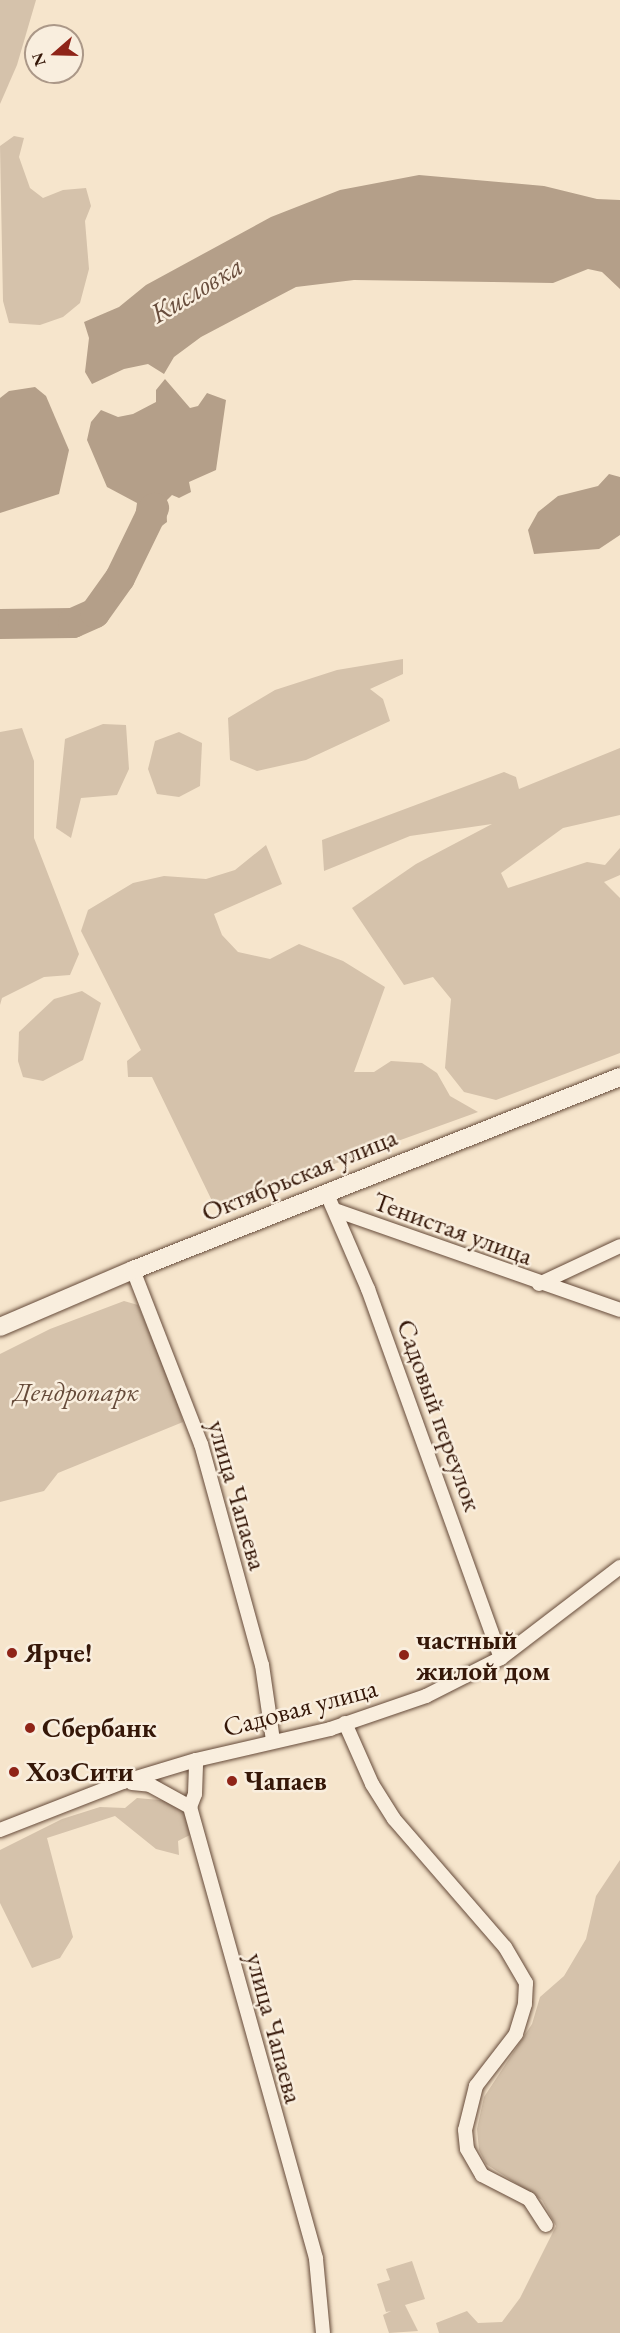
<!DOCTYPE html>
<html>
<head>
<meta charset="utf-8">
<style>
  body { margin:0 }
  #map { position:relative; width:620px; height:2333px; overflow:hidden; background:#f6e5cc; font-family:"EB Garamond",serif }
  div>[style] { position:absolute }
  .green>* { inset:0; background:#d5c2ab }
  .water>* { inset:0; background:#b49f89 }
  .river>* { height:30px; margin:-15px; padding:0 15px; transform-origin:15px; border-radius:15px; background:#b49f89 }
  .roads { filter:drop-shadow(0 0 2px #654a39) drop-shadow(0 0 2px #654a39) }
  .street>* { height:14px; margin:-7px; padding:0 7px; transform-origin:7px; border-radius:7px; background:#f9eede }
  .secondary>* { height:18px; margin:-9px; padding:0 9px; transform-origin:9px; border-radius:9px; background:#f9eede }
  .dots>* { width:16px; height:16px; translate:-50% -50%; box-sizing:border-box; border:3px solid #f9eede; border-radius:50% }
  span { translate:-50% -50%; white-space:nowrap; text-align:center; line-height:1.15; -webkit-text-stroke:5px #f9eede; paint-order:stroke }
  .street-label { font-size:27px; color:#351708 }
  .park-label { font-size:27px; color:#654a39; font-style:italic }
  .poi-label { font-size:27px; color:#351708; font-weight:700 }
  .left { translate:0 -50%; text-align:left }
  .water-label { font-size:28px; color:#684d3c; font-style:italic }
  .north { position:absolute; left:24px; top:24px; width:60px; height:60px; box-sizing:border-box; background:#f9eede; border:2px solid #ab9888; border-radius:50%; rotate:250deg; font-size:16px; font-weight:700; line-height:24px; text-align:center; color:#351708 }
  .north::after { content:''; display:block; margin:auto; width:21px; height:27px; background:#8f2418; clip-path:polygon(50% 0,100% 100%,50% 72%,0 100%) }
</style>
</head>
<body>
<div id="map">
  <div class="green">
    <div style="clip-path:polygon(0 0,36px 0,17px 65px,0 104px)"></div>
    <div style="clip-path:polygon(14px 136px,24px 138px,19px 157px,30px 188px,43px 198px,63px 190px,86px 188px,91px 206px,85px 221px,89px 269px,80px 303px,63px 317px,40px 325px,9px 323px,3px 301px,0 146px)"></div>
    <div style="clip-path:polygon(403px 659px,403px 674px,370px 689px,383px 699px,390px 721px,306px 760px,257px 771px,230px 760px,228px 718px,275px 690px,337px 670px)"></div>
    <div style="clip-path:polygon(103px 724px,126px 725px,129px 769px,117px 795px,81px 798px,71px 838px,56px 828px,65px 739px)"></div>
    <div style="clip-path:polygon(22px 728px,34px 761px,34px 838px,79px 954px,70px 975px,44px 977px,2px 998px,0 1005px,0 732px)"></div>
    <div style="clip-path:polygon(179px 732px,202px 743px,200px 786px,179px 797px,157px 794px,148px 769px,155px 741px)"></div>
    <div style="clip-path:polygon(620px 748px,620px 815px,563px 828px,501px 873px,508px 888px,587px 862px,605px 865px,620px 848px,620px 875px,604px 882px,620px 898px,620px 1053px,496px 1100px,464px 1092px,445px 1068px,451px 999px,433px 977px,404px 985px,352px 908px,416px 864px,492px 824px,410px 836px,324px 871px,322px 840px,504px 772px,516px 777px,519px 789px)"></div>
    <div style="clip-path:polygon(266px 845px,282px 884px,214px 914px,222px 935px,238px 952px,270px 959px,299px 944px,343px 961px,385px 987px,354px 1072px,374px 1072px,391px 1061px,422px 1063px,437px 1073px,450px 1096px,478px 1112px,215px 1207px,152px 1077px,128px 1077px,127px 1061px,141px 1050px,81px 931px,88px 910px,133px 883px,164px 876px,206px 879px,235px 870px)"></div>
    <div style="clip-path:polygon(82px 991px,101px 1003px,83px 1060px,43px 1081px,23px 1077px,18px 1061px,19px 1032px,54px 999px)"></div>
    <div style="clip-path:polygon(124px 1301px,138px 1305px,175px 1394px,183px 1422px,58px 1473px,44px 1491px,0 1502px,0 1354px,50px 1329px)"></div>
    <div style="clip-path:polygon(137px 1798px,171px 1801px,184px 1812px,190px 1835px,178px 1841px,179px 1855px,156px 1849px,115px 1816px,47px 1838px,73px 1937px,60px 1958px,32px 1968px,0 1903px,0 1850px,62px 1819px,100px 1807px,125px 1808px)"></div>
    <div style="clip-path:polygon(620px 1860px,620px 2333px,439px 2333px,436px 2323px,467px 2311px,478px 2323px,502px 2322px,520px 2298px,556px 2226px,542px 2200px,486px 2164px,479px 2150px,477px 2129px,484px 2097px,532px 2024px,540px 1997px,564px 1976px,586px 1939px,596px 1896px)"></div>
    <div style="clip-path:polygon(412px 2261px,425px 2299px,405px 2305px,418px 2331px,389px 2333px,383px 2315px,391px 2311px,386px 2312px,377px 2284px,390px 2280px,386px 2269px)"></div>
  </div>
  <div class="water">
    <div style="clip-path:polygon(419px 175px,544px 186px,597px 199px,620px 200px,620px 289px,602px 272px,588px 269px,553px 283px,354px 280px,296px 287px,201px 337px,174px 357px,164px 374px,148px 364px,124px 369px,92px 384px,85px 372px,89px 338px,84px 322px,119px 307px,146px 285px,271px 217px,340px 190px)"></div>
    <div style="clip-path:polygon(165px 379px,190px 408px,198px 406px,207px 393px,226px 400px,216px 470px,189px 482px,191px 492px,179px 498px,172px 495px,166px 501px,167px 522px,138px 544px,133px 531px,137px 503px,107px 487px,87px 440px,91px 422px,101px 410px,118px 417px,133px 414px,156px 402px,156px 390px)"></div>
    <div style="clip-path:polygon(35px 387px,46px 396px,69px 450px,59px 494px,0 513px,0 398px,9px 391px)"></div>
    <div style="clip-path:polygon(609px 474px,620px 477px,620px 535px,599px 549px,534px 554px,528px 530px,538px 512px,558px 496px,598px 486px)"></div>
  </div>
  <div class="river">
    <div style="left:0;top:624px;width:73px;rotate:-0.8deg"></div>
    <div style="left:73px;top:623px;width:24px;rotate:-24deg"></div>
    <div style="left:95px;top:613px;width:43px;rotate:-54.5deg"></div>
    <div style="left:120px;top:578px;width:78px;rotate:-64.1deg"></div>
  </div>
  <div class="roads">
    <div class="street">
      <div style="left:326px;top:1192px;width:106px;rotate:66.6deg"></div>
      <div style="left:368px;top:1289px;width:392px;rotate:70.2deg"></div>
      <div style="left:335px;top:1210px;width:302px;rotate:19.3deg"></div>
      <div style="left:133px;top:1270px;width:187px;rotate:68.7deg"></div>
      <div style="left:201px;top:1444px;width:229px;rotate:74.6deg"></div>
      <div style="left:262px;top:1665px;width:76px;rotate:81.7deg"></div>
      <div style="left:539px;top:1284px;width:89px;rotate:-25.1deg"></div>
      <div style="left:345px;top:1723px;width:67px;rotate:66.1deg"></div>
      <div style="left:372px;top:1784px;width:41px;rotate:57.8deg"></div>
      <div style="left:394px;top:1819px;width:169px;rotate:49.1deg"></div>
      <div style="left:505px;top:1947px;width:42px;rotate:59.7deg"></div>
      <div style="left:526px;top:1983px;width:21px;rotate:93deg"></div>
      <div style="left:525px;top:2004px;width:31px;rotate:107deg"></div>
      <div style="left:516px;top:2034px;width:66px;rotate:127.6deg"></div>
      <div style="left:476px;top:2086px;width:45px;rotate:104deg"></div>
      <div style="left:465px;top:2130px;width:19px;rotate:84deg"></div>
      <div style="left:467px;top:2149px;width:30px;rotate:60deg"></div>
      <div style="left:482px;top:2175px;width:53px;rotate:27.1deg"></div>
      <div style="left:529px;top:2199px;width:31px;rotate:57deg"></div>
      <div style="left:132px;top:1783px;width:18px;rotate:6deg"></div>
      <div style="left:150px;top:1785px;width:46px;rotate:28.8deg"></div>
      <div style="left:190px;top:1807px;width:469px;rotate:74.4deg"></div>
      <div style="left:316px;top:2259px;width:74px;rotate:84.6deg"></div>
      <div style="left:190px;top:1807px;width:14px;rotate:-69deg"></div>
      <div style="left:195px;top:1794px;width:34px;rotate:-88deg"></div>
      <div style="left:0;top:1830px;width:132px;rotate:-21.3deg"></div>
      <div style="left:123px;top:1782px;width:76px;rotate:-16.8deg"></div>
      <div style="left:196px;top:1760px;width:138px;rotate:-13deg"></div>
      <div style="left:330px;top:1729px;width:102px;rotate:-19deg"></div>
      <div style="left:426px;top:1696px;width:84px;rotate:-26.9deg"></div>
      <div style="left:501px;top:1658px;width:150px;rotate:-37.4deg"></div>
    </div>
    <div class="secondary">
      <div style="left:0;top:1327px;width:145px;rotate:-23.2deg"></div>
      <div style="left:133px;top:1270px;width:524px;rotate:-21.62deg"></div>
    </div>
  </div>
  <div class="dots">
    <div style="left:12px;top:1653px;background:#8f2418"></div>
    <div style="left:404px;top:1655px;background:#8f2418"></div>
    <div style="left:30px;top:1728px;background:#8f2418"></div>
    <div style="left:14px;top:1772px;background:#8f2418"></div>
    <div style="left:232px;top:1781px;background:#8f2418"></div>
  </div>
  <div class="street-label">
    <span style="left:299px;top:1174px;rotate:-22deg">Октябрьская улица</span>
    <span style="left:453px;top:1228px;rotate:20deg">Тенистая улица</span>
    <span style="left:440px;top:1415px;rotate:70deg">Садовый переулок</span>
    <span style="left:238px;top:1495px;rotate:74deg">улица Чапаева</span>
    <span style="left:300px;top:1707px;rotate:-15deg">Садовая улица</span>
    <span style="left:275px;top:2028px;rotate:75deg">улица Чапаева</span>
  </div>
  <div class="park-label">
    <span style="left:76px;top:1392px">Дендропарк</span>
  </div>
  <div class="poi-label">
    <span class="left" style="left:416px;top:1655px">частный<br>жилой дом</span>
    <span class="left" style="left:24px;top:1653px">Ярче!</span>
    <span class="left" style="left:42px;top:1728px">Сбербанк</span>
    <span class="left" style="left:26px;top:1772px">ХозСити</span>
    <span class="left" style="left:244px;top:1781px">Чапаев</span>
  </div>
  <div class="water-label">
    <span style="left:196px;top:289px;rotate:-31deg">Кисловка</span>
  </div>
  <div class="north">N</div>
</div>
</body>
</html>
